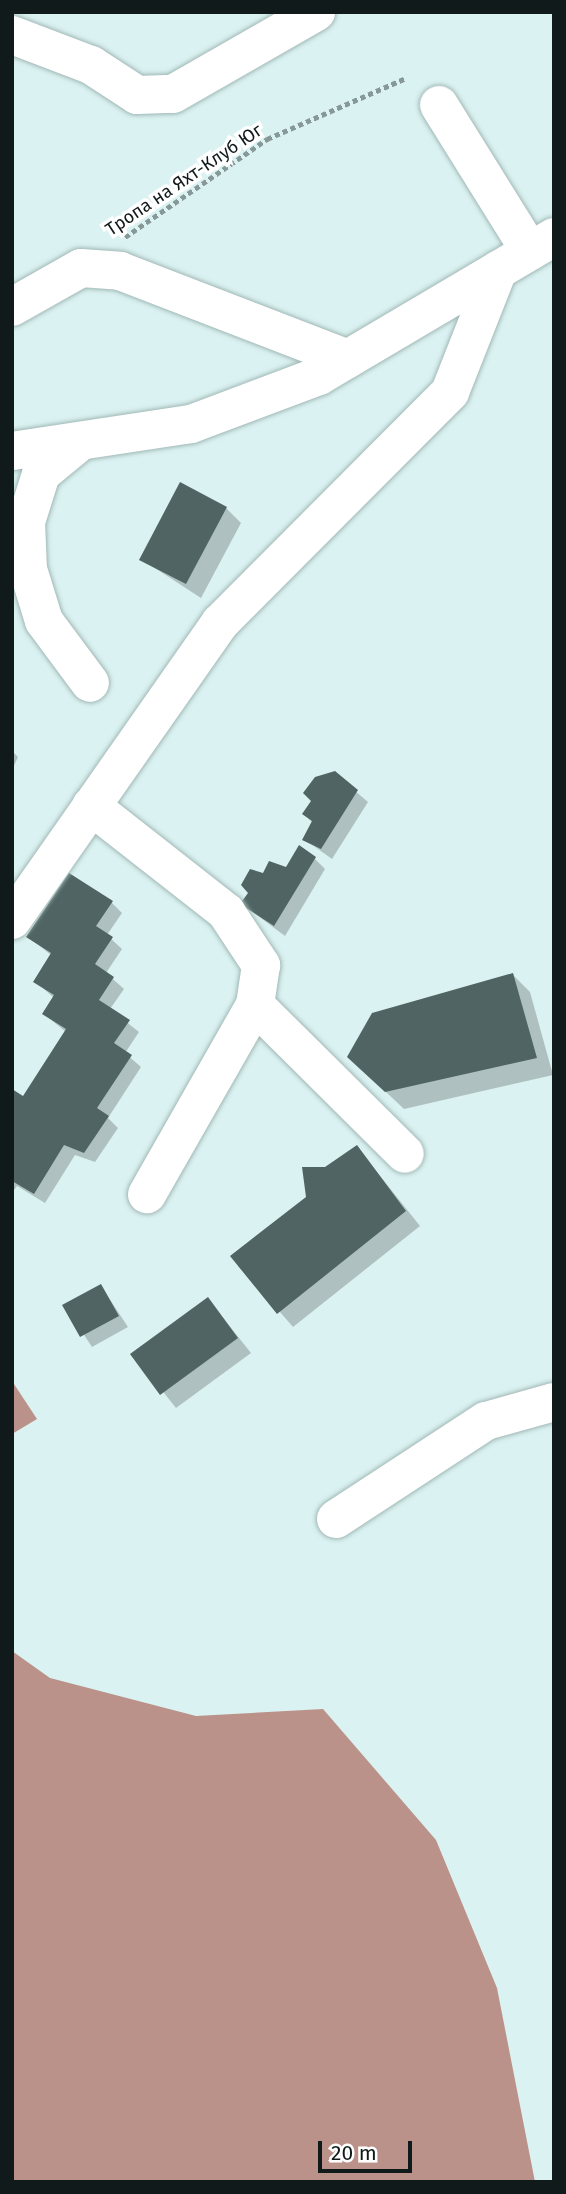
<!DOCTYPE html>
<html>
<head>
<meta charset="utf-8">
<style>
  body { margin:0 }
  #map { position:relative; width:566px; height:2194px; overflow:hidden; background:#daf2f1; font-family:"Fira Sans",sans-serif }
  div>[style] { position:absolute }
  .water>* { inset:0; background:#bb9289 }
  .shadow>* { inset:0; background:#0003 }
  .building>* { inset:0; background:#4f6463 }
  .path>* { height:4.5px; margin-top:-2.25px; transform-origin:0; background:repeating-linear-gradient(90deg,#869897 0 5px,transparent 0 8.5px) }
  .roads { filter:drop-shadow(0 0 2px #a1b8b6) drop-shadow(0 0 2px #a1b8b6) }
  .minor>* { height:38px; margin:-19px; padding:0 19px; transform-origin:19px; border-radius:19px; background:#fff }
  span { translate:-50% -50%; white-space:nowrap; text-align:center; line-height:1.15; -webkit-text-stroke:7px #fff; paint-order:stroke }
  .street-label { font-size:18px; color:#111a1a }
  .frame { position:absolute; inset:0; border:14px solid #111a1a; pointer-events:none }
  .scale { position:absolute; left:318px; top:2141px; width:94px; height:32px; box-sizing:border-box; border:4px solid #111a1a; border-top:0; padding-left:9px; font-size:21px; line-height:24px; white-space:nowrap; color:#111a1a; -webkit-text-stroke:5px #fff; paint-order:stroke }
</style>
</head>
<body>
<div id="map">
  <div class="water">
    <div style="clip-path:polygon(12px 1381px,37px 1419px,12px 1434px)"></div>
    <div style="clip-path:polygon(12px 1651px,50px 1678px,196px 1716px,323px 1709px,436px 1840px,497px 1988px,535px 2182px,12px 2182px)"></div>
  </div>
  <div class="shadow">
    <div style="clip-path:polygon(226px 508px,241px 523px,201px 598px,141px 559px)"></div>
    <div style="clip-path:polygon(12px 751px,18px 757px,12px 770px)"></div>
    <div style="clip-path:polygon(334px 773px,368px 802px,332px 859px,304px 839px,313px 823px,304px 814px)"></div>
    <div style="clip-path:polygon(315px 859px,325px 869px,285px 936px,242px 904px,264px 875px)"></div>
    <div style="clip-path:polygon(111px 902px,122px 913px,107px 935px,122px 949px,106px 973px,124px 989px,110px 1009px,139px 1032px,125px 1053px,141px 1067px,108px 1118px,118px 1128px,95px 1162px,75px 1155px,45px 1203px,17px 1186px,12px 1193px,12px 1091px,24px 1098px,66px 1032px,44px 1014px,54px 998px,35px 981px,52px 956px,29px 937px)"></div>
    <div style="clip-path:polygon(513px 975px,530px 992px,553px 1075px,404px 1109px,367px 1074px)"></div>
    <div style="clip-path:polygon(357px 1147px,420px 1226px,293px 1327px,232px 1257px,308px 1198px,325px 1169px)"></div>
    <div style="clip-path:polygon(101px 1286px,128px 1327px,92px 1347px,65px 1306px)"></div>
    <div style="clip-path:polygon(208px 1299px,251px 1353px,176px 1408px,133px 1354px)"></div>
  </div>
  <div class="building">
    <div style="clip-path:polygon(180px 482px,227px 507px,186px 584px,139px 560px)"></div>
    <div style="clip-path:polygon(335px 771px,358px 790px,321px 849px,302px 840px,312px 821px,302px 814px,311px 801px,303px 793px,315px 777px)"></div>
    <div style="clip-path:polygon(299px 845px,316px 857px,274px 926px,240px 904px,248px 893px,241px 885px,250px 869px,263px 873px,269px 861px,286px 867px)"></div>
    <div style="clip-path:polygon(69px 873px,113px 901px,96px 926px,113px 937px,95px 964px,114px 977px,99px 1000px,130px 1020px,114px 1043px,132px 1055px,97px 1108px,109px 1116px,84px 1153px,64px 1145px,34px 1194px,12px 1181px,12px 1089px,23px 1096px,66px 1029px,42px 1014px,54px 995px,33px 982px,51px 953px,26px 937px)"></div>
    <div style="clip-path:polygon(513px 973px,537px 1058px,385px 1092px,347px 1057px,372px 1013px)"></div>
    <div style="clip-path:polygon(357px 1145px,406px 1211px,277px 1314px,230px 1256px,306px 1197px,302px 1167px,325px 1167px)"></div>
    <div style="clip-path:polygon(101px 1284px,119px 1316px,80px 1337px,62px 1305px)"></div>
    <div style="clip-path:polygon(208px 1297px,238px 1338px,160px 1395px,130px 1354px)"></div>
  </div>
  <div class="path">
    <div style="left:125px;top:237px;width:173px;rotate:-34.6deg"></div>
    <div style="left:267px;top:139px;width:152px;rotate:-23.7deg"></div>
  </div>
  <div class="roads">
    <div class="minor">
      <div style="left:12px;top:35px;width:85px;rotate:20.8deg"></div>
      <div style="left:91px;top:65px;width:55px;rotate:33.1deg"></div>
      <div style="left:137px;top:95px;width:36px;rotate:-2deg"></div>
      <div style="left:173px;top:94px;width:165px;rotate:-29.8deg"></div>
      <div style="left:439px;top:105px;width:172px;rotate:58.1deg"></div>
      <div style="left:12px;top:307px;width:79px;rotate:-29.5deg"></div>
      <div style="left:81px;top:268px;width:39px;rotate:4deg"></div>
      <div style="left:120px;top:271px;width:244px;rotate:21.1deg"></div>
      <div style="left:76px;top:445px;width:45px;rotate:140.4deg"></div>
      <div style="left:41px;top:474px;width:50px;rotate:107.4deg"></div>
      <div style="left:26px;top:522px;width:47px;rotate:87.6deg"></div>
      <div style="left:28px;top:569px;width:54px;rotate:72.9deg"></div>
      <div style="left:44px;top:621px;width:77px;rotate:53.4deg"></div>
      <div style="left:12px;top:451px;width:181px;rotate:-8.6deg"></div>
      <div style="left:191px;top:424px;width:137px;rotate:-20.6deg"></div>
      <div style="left:319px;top:376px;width:273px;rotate:-30.6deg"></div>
      <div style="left:91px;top:806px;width:172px;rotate:38.1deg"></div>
      <div style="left:226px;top:912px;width:64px;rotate:56.6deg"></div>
      <div style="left:261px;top:965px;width:40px;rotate:98.5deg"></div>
      <div style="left:255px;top:1005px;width:218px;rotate:119.7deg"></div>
      <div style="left:12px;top:920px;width:363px;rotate:-55deg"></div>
      <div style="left:220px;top:623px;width:326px;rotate:-45.1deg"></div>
      <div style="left:450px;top:392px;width:131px;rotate:-68.5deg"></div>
      <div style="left:255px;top:1005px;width:211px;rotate:44.8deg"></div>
      <div style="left:336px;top:1519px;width:179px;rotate:-33.2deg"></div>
      <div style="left:486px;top:1421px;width:71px;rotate:-15.6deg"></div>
    </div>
  </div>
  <div class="street-label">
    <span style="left:184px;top:180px;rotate:-34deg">Тропа на Яхт-Клуб Юг</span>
  </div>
  <div class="frame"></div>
  <div class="scale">20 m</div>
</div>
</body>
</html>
